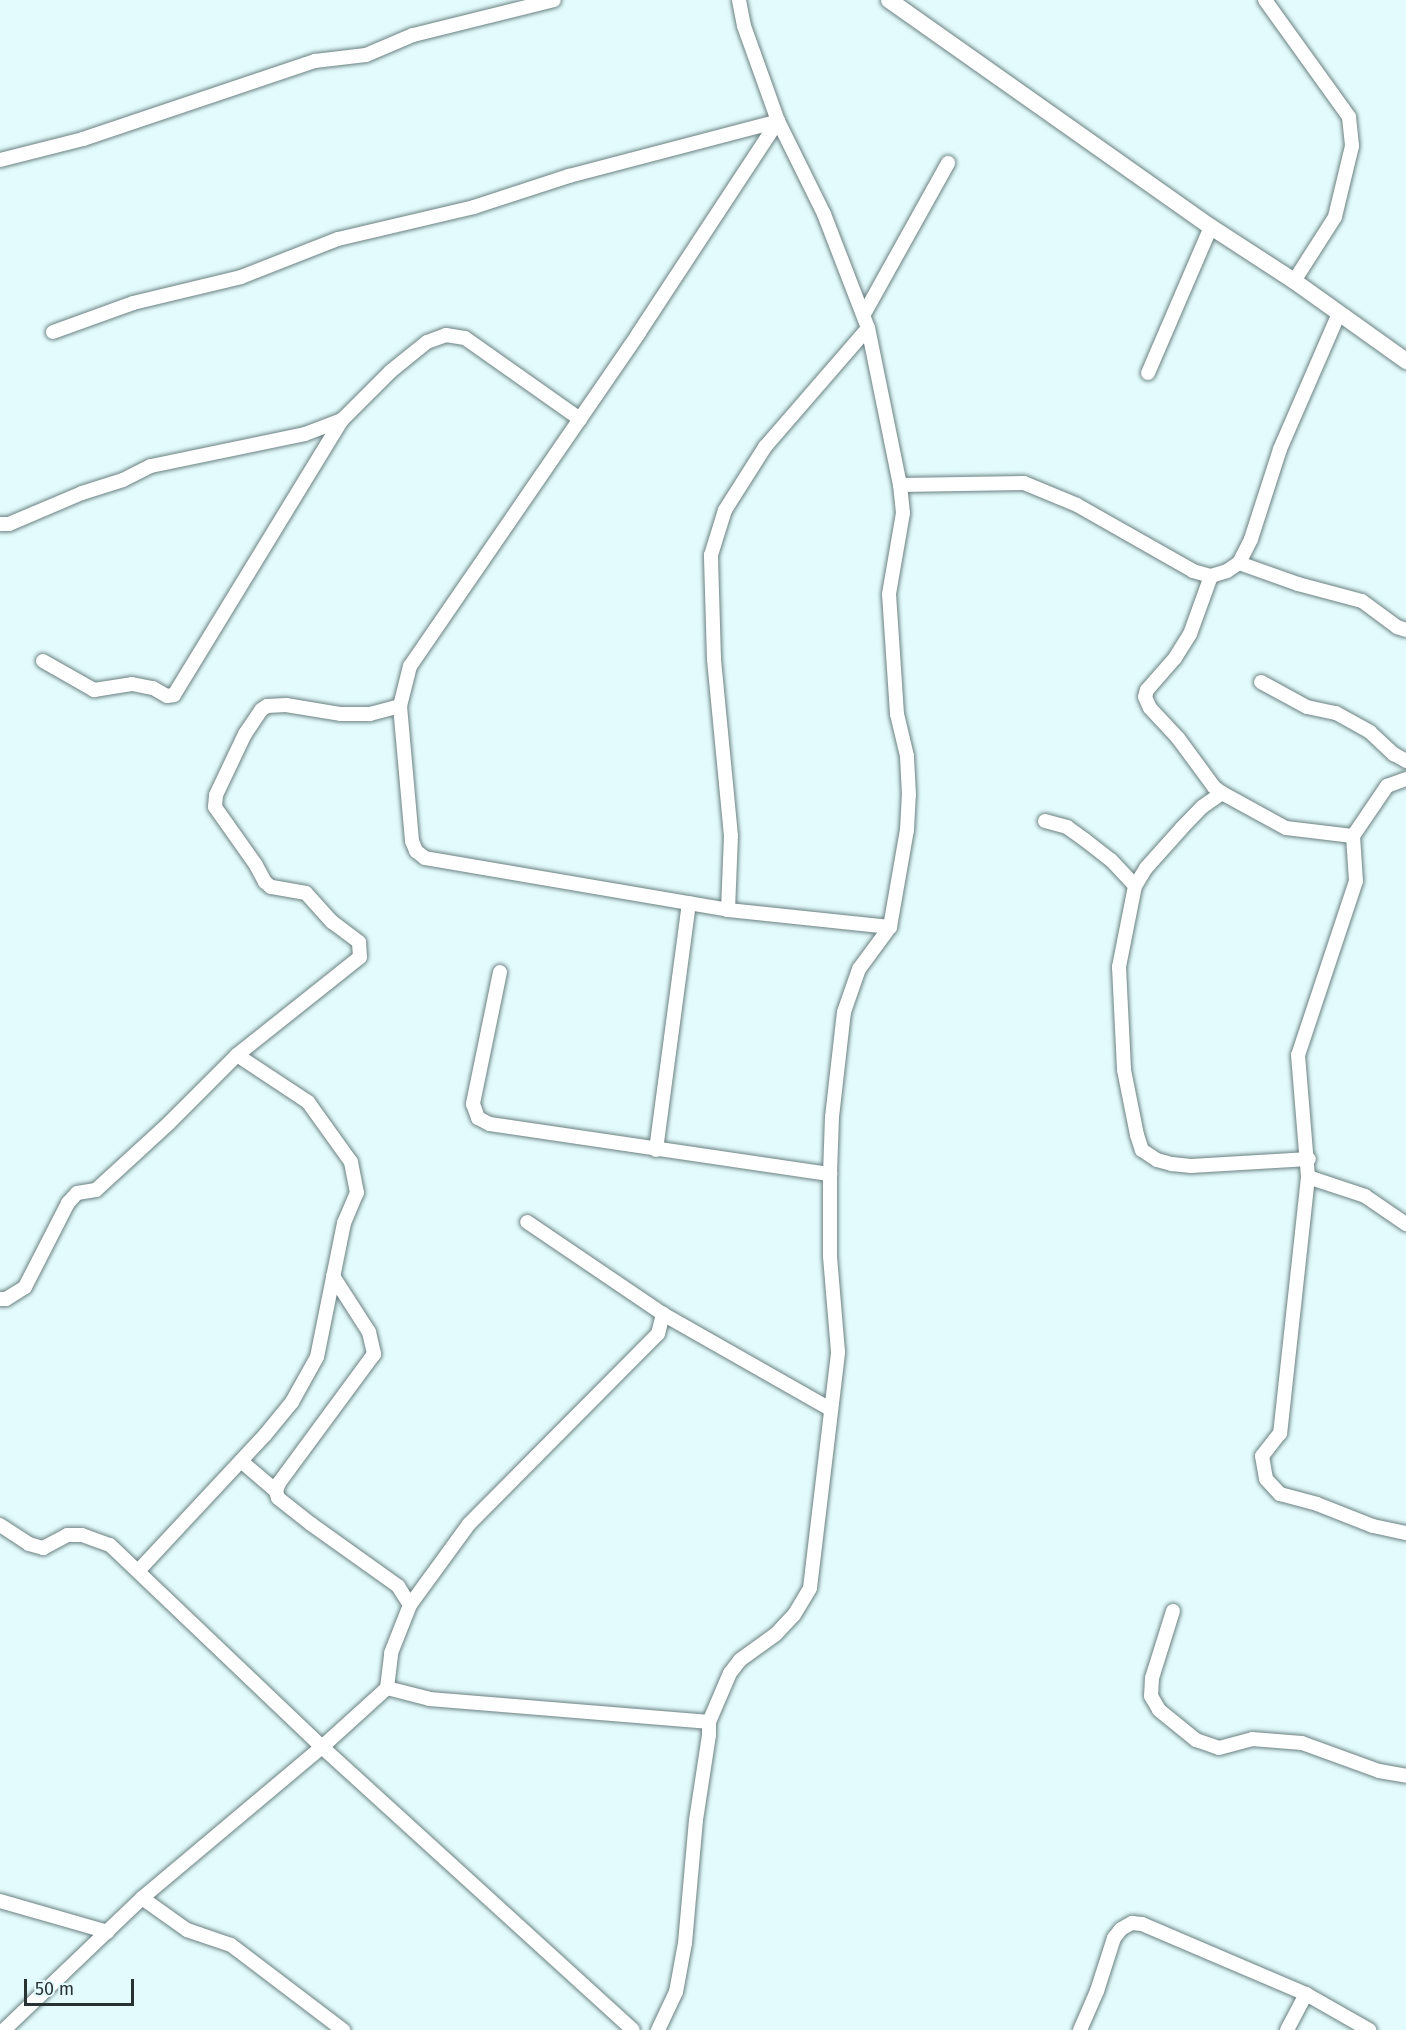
<!DOCTYPE html>
<html>
<head>
<meta charset="utf-8">
<style>
  body { margin:0 }
  #map { position:relative; width:1406px; height:2030px; overflow:hidden; background:#e3fbfc; font-family:"Fira Sans",sans-serif }
  div>[style] { position:absolute }
  .roads { filter:drop-shadow(0 0 2px #6b8081) drop-shadow(0 0 2px #6b8081) }
  .minor>* { height:14px; margin:-7px; padding:0 7px; transform-origin:7px; border-radius:7px; background:#fff }
  .tertiary>* { height:16px; margin:-8px; padding:0 8px; transform-origin:8px; border-radius:8px; background:#fff }
  span { translate:-50% -50%; white-space:nowrap; text-align:center; line-height:1.15; -webkit-text-stroke:6px #e3fbfc; paint-order:stroke }
  .scale { position:absolute; left:24px; top:1979px; width:110px; height:27px; box-sizing:border-box; border:3px solid #293233; border-top:0; padding-left:8px; font-size:18px; line-height:21px; white-space:nowrap; color:#293233; -webkit-text-stroke:4px #e3fbfc; paint-order:stroke }
</style>
</head>
<body>
<div id="map">
  <div class="roads">
    <div class="minor">
      <div style="left:1265px;top:0;width:144px;rotate:54.3deg"></div>
      <div style="left:1349px;top:117px;width:29px;rotate:84deg"></div>
      <div style="left:1352px;top:146px;width:73px;rotate:103.5deg"></div>
      <div style="left:1335px;top:217px;width:76px;rotate:122.6deg"></div>
      <div style="left:778px;top:121px;width:254px;rotate:123.3deg"></div>
      <div style="left:639px;top:333px;width:404px;rotate:124.5deg"></div>
      <div style="left:410px;top:666px;width:41px;rotate:104deg"></div>
      <div style="left:400px;top:706px;width:136px;rotate:84.9deg"></div>
      <div style="left:412px;top:841px;width:11px;rotate:68deg"></div>
      <div style="left:416px;top:851px;width:11px;rotate:38deg"></div>
      <div style="left:425px;top:858px;width:307px;rotate:9.7deg"></div>
      <div style="left:728px;top:910px;width:163px;rotate:6deg"></div>
      <div style="left:0;top:160px;width:86px;rotate:-14.2deg"></div>
      <div style="left:83px;top:139px;width:245px;rotate:-18.6deg"></div>
      <div style="left:315px;top:61px;width:51px;rotate:-6.7deg"></div>
      <div style="left:366px;top:55px;width:51px;rotate:-23.1deg"></div>
      <div style="left:413px;top:35px;width:145px;rotate:-13.9deg"></div>
      <div style="left:864px;top:314px;width:173px;rotate:-60.9deg"></div>
      <div style="left:53px;top:332px;width:85px;rotate:-19.9deg"></div>
      <div style="left:133px;top:303px;width:111px;rotate:-13.5deg"></div>
      <div style="left:241px;top:277px;width:104px;rotate:-21.4deg"></div>
      <div style="left:338px;top:239px;width:140px;rotate:-13.2deg"></div>
      <div style="left:474px;top:207px;width:100px;rotate:-18.1deg"></div>
      <div style="left:569px;top:176px;width:216px;rotate:-14.7deg"></div>
      <div style="left:1148px;top:373px;width:159px;rotate:-66.7deg"></div>
      <div style="left:900px;top:485px;width:124px;rotate:-0.9deg"></div>
      <div style="left:1024px;top:483px;width:57px;rotate:22.5deg"></div>
      <div style="left:1077px;top:505px;width:133px;rotate:29.6deg"></div>
      <div style="left:1193px;top:571px;width:19px;rotate:16deg"></div>
      <div style="left:1211px;top:576px;width:17px;rotate:-17deg"></div>
      <div style="left:1227px;top:571px;width:14px;rotate:-34deg"></div>
      <div style="left:1239px;top:563px;width:27px;rotate:-63deg"></div>
      <div style="left:1251px;top:539px;width:95px;rotate:-72.1deg"></div>
      <div style="left:1280px;top:449px;width:148px;rotate:-66.5deg"></div>
      <div style="left:0;top:524px;width:9px"></div>
      <div style="left:9px;top:524px;width:79px;rotate:-23deg"></div>
      <div style="left:82px;top:493px;width:43px;rotate:-17.6deg"></div>
      <div style="left:123px;top:480px;width:31px;rotate:-27deg"></div>
      <div style="left:151px;top:466px;width:157px;rotate:-11.7deg"></div>
      <div style="left:305px;top:434px;width:40px;rotate:-21deg"></div>
      <div style="left:342px;top:420px;width:69px;rotate:-45deg"></div>
      <div style="left:391px;top:371px;width:46px;rotate:-38.9deg"></div>
      <div style="left:427px;top:342px;width:20px;rotate:-20deg"></div>
      <div style="left:446px;top:335px;width:19px;rotate:9deg"></div>
      <div style="left:465px;top:338px;width:141px;rotate:35.2deg"></div>
      <div style="left:1239px;top:563px;width:63px;rotate:19.6deg"></div>
      <div style="left:1298px;top:584px;width:66px;rotate:14.9deg"></div>
      <div style="left:1362px;top:601px;width:44px;rotate:36.6deg"></div>
      <div style="left:1397px;top:627px;width:9px;rotate:18deg"></div>
      <div style="left:1211px;top:576px;width:62px;rotate:109.9deg"></div>
      <div style="left:1190px;top:634px;width:28px;rotate:122deg"></div>
      <div style="left:1175px;top:658px;width:43px;rotate:131.2deg"></div>
      <div style="left:1147px;top:690px;width:7px;rotate:106deg"></div>
      <div style="left:1145px;top:697px;width:12px;rotate:66deg"></div>
      <div style="left:1150px;top:708px;width:41px;rotate:47deg"></div>
      <div style="left:1178px;top:738px;width:61px;rotate:53.7deg"></div>
      <div style="left:1214px;top:787px;width:10px;rotate:37deg"></div>
      <div style="left:1222px;top:793px;width:73px;rotate:28.7deg"></div>
      <div style="left:1286px;top:828px;width:67px;rotate:6.8deg"></div>
      <div style="left:43px;top:661px;width:59px;rotate:29.6deg"></div>
      <div style="left:94px;top:690px;width:38px;rotate:-9deg"></div>
      <div style="left:132px;top:684px;width:21px;rotate:11deg"></div>
      <div style="left:153px;top:688px;width:16px;rotate:30deg"></div>
      <div style="left:167px;top:696px;width:7px;rotate:-8deg"></div>
      <div style="left:174px;top:695px;width:322px;rotate:-58.6deg"></div>
      <div style="left:1261px;top:682px;width:52px;rotate:28.5deg"></div>
      <div style="left:1307px;top:707px;width:30px;rotate:12deg"></div>
      <div style="left:1336px;top:713px;width:39px;rotate:29deg"></div>
      <div style="left:1370px;top:732px;width:33px;rotate:43deg"></div>
      <div style="left:1394px;top:754px;width:14px;rotate:30deg"></div>
      <div style="left:1406px;top:779px;width:20px;rotate:160deg"></div>
      <div style="left:1387px;top:786px;width:60px;rotate:124.2deg"></div>
      <div style="left:1353px;top:836px;width:45px;rotate:86.2deg"></div>
      <div style="left:1356px;top:881px;width:183px;rotate:108.4deg"></div>
      <div style="left:1298px;top:1055px;width:122px;rotate:85.3deg"></div>
      <div style="left:1308px;top:1177px;width:258px;rotate:96.2deg"></div>
      <div style="left:1280px;top:1433px;width:29px;rotate:128deg"></div>
      <div style="left:1262px;top:1456px;width:23px;rotate:80deg"></div>
      <div style="left:1266px;top:1479px;width:21px;rotate:47deg"></div>
      <div style="left:1280px;top:1494px;width:38px;rotate:15deg"></div>
      <div style="left:1317px;top:1504px;width:60px;rotate:21.4deg"></div>
      <div style="left:1373px;top:1526px;width:34px;rotate:12deg"></div>
      <div style="left:1222px;top:793px;width:24px;rotate:145deg"></div>
      <div style="left:1202px;top:807px;width:30px;rotate:134deg"></div>
      <div style="left:1181px;top:829px;width:52px;rotate:131.9deg"></div>
      <div style="left:1146px;top:868px;width:21px;rotate:121deg"></div>
      <div style="left:1135px;top:886px;width:83px;rotate:101.2deg"></div>
      <div style="left:1119px;top:967px;width:103px;rotate:87.2deg"></div>
      <div style="left:1124px;top:1070px;width:66px;rotate:78.7deg"></div>
      <div style="left:1137px;top:1135px;width:16px;rotate:72deg"></div>
      <div style="left:1142px;top:1150px;width:18px;rotate:34deg"></div>
      <div style="left:1157px;top:1160px;width:16px;rotate:15deg"></div>
      <div style="left:1172px;top:1164px;width:19px;rotate:6deg"></div>
      <div style="left:1191px;top:1166px;width:118px;rotate:-3.4deg"></div>
      <div style="left:1045px;top:821px;width:23px;rotate:15deg"></div>
      <div style="left:1067px;top:827px;width:22px;rotate:36deg"></div>
      <div style="left:1085px;top:840px;width:33px;rotate:38deg"></div>
      <div style="left:1111px;top:860px;width:35px;rotate:47deg"></div>
      <div style="left:728px;top:910px;width:74px;rotate:-87.7deg"></div>
      <div style="left:731px;top:836px;width:178px;rotate:-95.5deg"></div>
      <div style="left:714px;top:659px;width:104px;rotate:-91.7deg"></div>
      <div style="left:711px;top:555px;width:47px;rotate:-72.7deg"></div>
      <div style="left:725px;top:510px;width:75px;rotate:-57.6deg"></div>
      <div style="left:765px;top:447px;width:157px;rotate:-49.1deg"></div>
      <div style="left:500px;top:972px;width:135px;rotate:101.6deg"></div>
      <div style="left:473px;top:1104px;width:15px;rotate:70deg"></div>
      <div style="left:478px;top:1118px;width:13px;rotate:27deg"></div>
      <div style="left:490px;top:1124px;width:344px;rotate:8.4deg"></div>
      <div style="left:656px;top:1150px;width:249px;rotate:-82.4deg"></div>
      <div style="left:1308px;top:1177px;width:60px;rotate:18.4deg"></div>
      <div style="left:1365px;top:1196px;width:50px;rotate:34.3deg"></div>
      <div style="left:333px;top:1276px;width:67px;rotate:57.3deg"></div>
      <div style="left:369px;top:1332px;width:23px;rotate:77deg"></div>
      <div style="left:374px;top:1354px;width:160px;rotate:126.4deg"></div>
      <div style="left:279px;top:1483px;width:9px;rotate:111deg"></div>
      <div style="left:276px;top:1491px;width:7px;rotate:74deg"></div>
      <div style="left:278px;top:1498px;width:42px;rotate:38.2deg"></div>
      <div style="left:311px;top:1524px;width:107px;rotate:35.5deg"></div>
      <div style="left:398px;top:1586px;width:22px;rotate:58deg"></div>
      <div style="left:0;top:1299px;width:6px"></div>
      <div style="left:6px;top:1299px;width:22px;rotate:-32deg"></div>
      <div style="left:25px;top:1287px;width:94px;rotate:-62.9deg"></div>
      <div style="left:68px;top:1203px;width:13px;rotate:-48deg"></div>
      <div style="left:77px;top:1193px;width:19px;rotate:-9deg"></div>
      <div style="left:96px;top:1190px;width:99px;rotate:-42.5deg"></div>
      <div style="left:169px;top:1123px;width:96px;rotate:-45deg"></div>
      <div style="left:237px;top:1055px;width:157px;rotate:-38.5deg"></div>
      <div style="left:360px;top:957px;width:15px;rotate:-94deg"></div>
      <div style="left:359px;top:942px;width:34px;rotate:-143deg"></div>
      <div style="left:332px;top:922px;width:39px;rotate:-132deg"></div>
      <div style="left:306px;top:893px;width:36px;rotate:-170deg"></div>
      <div style="left:271px;top:887px;width:8px;rotate:-140deg"></div>
      <div style="left:265px;top:882px;width:19px;rotate:-118deg"></div>
      <div style="left:256px;top:865px;width:71px;rotate:-125.3deg"></div>
      <div style="left:215px;top:807px;width:12px;rotate:-85deg"></div>
      <div style="left:216px;top:795px;width:68px;rotate:-64.6deg"></div>
      <div style="left:245px;top:734px;width:29px;rotate:-56deg"></div>
      <div style="left:261px;top:710px;width:7px;rotate:-34deg"></div>
      <div style="left:267px;top:706px;width:19px;rotate:-3deg"></div>
      <div style="left:286px;top:705px;width:56px;rotate:9.3deg"></div>
      <div style="left:341px;top:714px;width:29px"></div>
      <div style="left:370px;top:714px;width:31px;rotate:-15deg"></div>
      <div style="left:663px;top:1314px;width:192px;rotate:29.6deg"></div>
      <div style="left:241px;top:1461px;width:46px;rotate:40.6deg"></div>
      <div style="left:0;top:1525px;width:35px;rotate:33deg"></div>
      <div style="left:29px;top:1544px;width:15px;rotate:16deg"></div>
      <div style="left:43px;top:1548px;width:27px;rotate:-28deg"></div>
      <div style="left:67px;top:1535px;width:15px"></div>
      <div style="left:82px;top:1535px;width:30px;rotate:20deg"></div>
      <div style="left:110px;top:1545px;width:293px;rotate:43.6deg"></div>
      <div style="left:322px;top:1747px;width:420px;rotate:42.3deg"></div>
      <div style="left:139px;top:1570px;width:185px;rotate:-47deg"></div>
      <div style="left:265px;top:1435px;width:43px;rotate:-50.7deg"></div>
      <div style="left:292px;top:1402px;width:51px;rotate:-60.9deg"></div>
      <div style="left:317px;top:1357px;width:137px;rotate:-78.6deg"></div>
      <div style="left:344px;top:1223px;width:33px;rotate:-67deg"></div>
      <div style="left:357px;top:1193px;width:32px;rotate:-101deg"></div>
      <div style="left:351px;top:1162px;width:74px;rotate:-125.6deg"></div>
      <div style="left:308px;top:1102px;width:85px;rotate:-146.5deg"></div>
      <div style="left:1173px;top:1611px;width:70px;rotate:107.4deg"></div>
      <div style="left:1152px;top:1678px;width:18px;rotate:93deg"></div>
      <div style="left:1151px;top:1696px;width:16px;rotate:60deg"></div>
      <div style="left:1159px;top:1710px;width:48px;rotate:39deg"></div>
      <div style="left:1196px;top:1740px;width:24px;rotate:19deg"></div>
      <div style="left:1219px;top:1748px;width:34px;rotate:-15deg"></div>
      <div style="left:1252px;top:1739px;width:50px;rotate:4.6deg"></div>
      <div style="left:1302px;top:1743px;width:82px;rotate:20deg"></div>
      <div style="left:1379px;top:1771px;width:27px;rotate:10deg"></div>
      <div style="left:387px;top:1688px;width:35px;rotate:-83deg"></div>
      <div style="left:391px;top:1653px;width:52px;rotate:-68.4deg"></div>
      <div style="left:410px;top:1605px;width:100px;rotate:-53.9deg"></div>
      <div style="left:469px;top:1524px;width:268px;rotate:-45.2deg"></div>
      <div style="left:658px;top:1334px;width:21px;rotate:-76deg"></div>
      <div style="left:663px;top:1314px;width:164px;rotate:-145.9deg"></div>
      <div style="left:142px;top:1898px;width:55px;rotate:35.4deg"></div>
      <div style="left:187px;top:1930px;width:46px;rotate:18.8deg"></div>
      <div style="left:231px;top:1945px;width:141px;rotate:37.2deg"></div>
      <div style="left:0;top:1901px;width:112px;rotate:16deg"></div>
      <div style="left:4px;top:2030px;width:191px;rotate:-43.7deg"></div>
      <div style="left:142px;top:1898px;width:235px;rotate:-40deg"></div>
      <div style="left:322px;top:1747px;width:88px;rotate:-42.2deg"></div>
      <div style="left:387px;top:1688px;width:44px;rotate:14.3deg"></div>
      <div style="left:430px;top:1699px;width:280px;rotate:4.7deg"></div>
      <div style="left:658px;top:2030px;width:42px;rotate:-64.7deg"></div>
      <div style="left:676px;top:1992px;width:50px;rotate:-79.6deg"></div>
      <div style="left:685px;top:1943px;width:123px;rotate:-84.9deg"></div>
      <div style="left:696px;top:1820px;width:86px;rotate:-81.3deg"></div>
      <div style="left:709px;top:1735px;width:13px;rotate:-90deg"></div>
      <div style="left:709px;top:1722px;width:53px;rotate:-66.8deg"></div>
      <div style="left:730px;top:1673px;width:16px;rotate:-52deg"></div>
      <div style="left:740px;top:1660px;width:44px;rotate:-35.8deg"></div>
      <div style="left:776px;top:1634px;width:26px;rotate:-47deg"></div>
      <div style="left:794px;top:1615px;width:31px;rotate:-59deg"></div>
      <div style="left:810px;top:1588px;width:238px;rotate:-83.2deg"></div>
      <div style="left:838px;top:1352px;width:96px;rotate:-94.8deg"></div>
      <div style="left:830px;top:1256px;width:82px;rotate:-90deg"></div>
      <div style="left:830px;top:1174px;width:57px;rotate:-88deg"></div>
      <div style="left:832px;top:1117px;width:106px;rotate:-83.5deg"></div>
      <div style="left:844px;top:1012px;width:46px;rotate:-70.8deg"></div>
      <div style="left:859px;top:969px;width:52px;rotate:-53.6deg"></div>
      <div style="left:890px;top:927px;width:98px;rotate:-80.1deg"></div>
      <div style="left:907px;top:830px;width:35px;rotate:-87deg"></div>
      <div style="left:909px;top:795px;width:39px;rotate:-93deg"></div>
      <div style="left:907px;top:756px;width:43px;rotate:-103.4deg"></div>
      <div style="left:897px;top:714px;width:120px;rotate:-93.8deg"></div>
      <div style="left:889px;top:594px;width:82px;rotate:-80.2deg"></div>
      <div style="left:903px;top:513px;width:28px;rotate:-96deg"></div>
      <div style="left:900px;top:485px;width:160px;rotate:-101.5deg"></div>
      <div style="left:868px;top:328px;width:122px;rotate:-111.1deg"></div>
      <div style="left:824px;top:214px;width:104px;rotate:-116.3deg"></div>
      <div style="left:778px;top:121px;width:101px;rotate:-109.7deg"></div>
      <div style="left:744px;top:26px;width:26px;rotate:-101deg"></div>
      <div style="left:1080px;top:2030px;width:43px;rotate:-66.4deg"></div>
      <div style="left:1097px;top:1991px;width:56px;rotate:-72.2deg"></div>
      <div style="left:1114px;top:1938px;width:11px;rotate:-52deg"></div>
      <div style="left:1121px;top:1929px;width:13px;rotate:-29deg"></div>
      <div style="left:1132px;top:1923px;width:10px;rotate:6deg"></div>
      <div style="left:1142px;top:1924px;width:178px;rotate:23.1deg"></div>
      <div style="left:1306px;top:1994px;width:73px;rotate:29.7deg"></div>
      <div style="left:1287px;top:2030px;width:41px;rotate:-62.2deg"></div>
    </div>
    <div class="tertiary">
      <div style="left:889px;top:0;width:394px;rotate:35.2deg"></div>
      <div style="left:1211px;top:227px;width:99px;rotate:33deg"></div>
      <div style="left:1294px;top:281px;width:138px;rotate:35.5deg"></div>
    </div>
  </div>
  <div class="scale">50 m</div>
</div>
</body>
</html>
